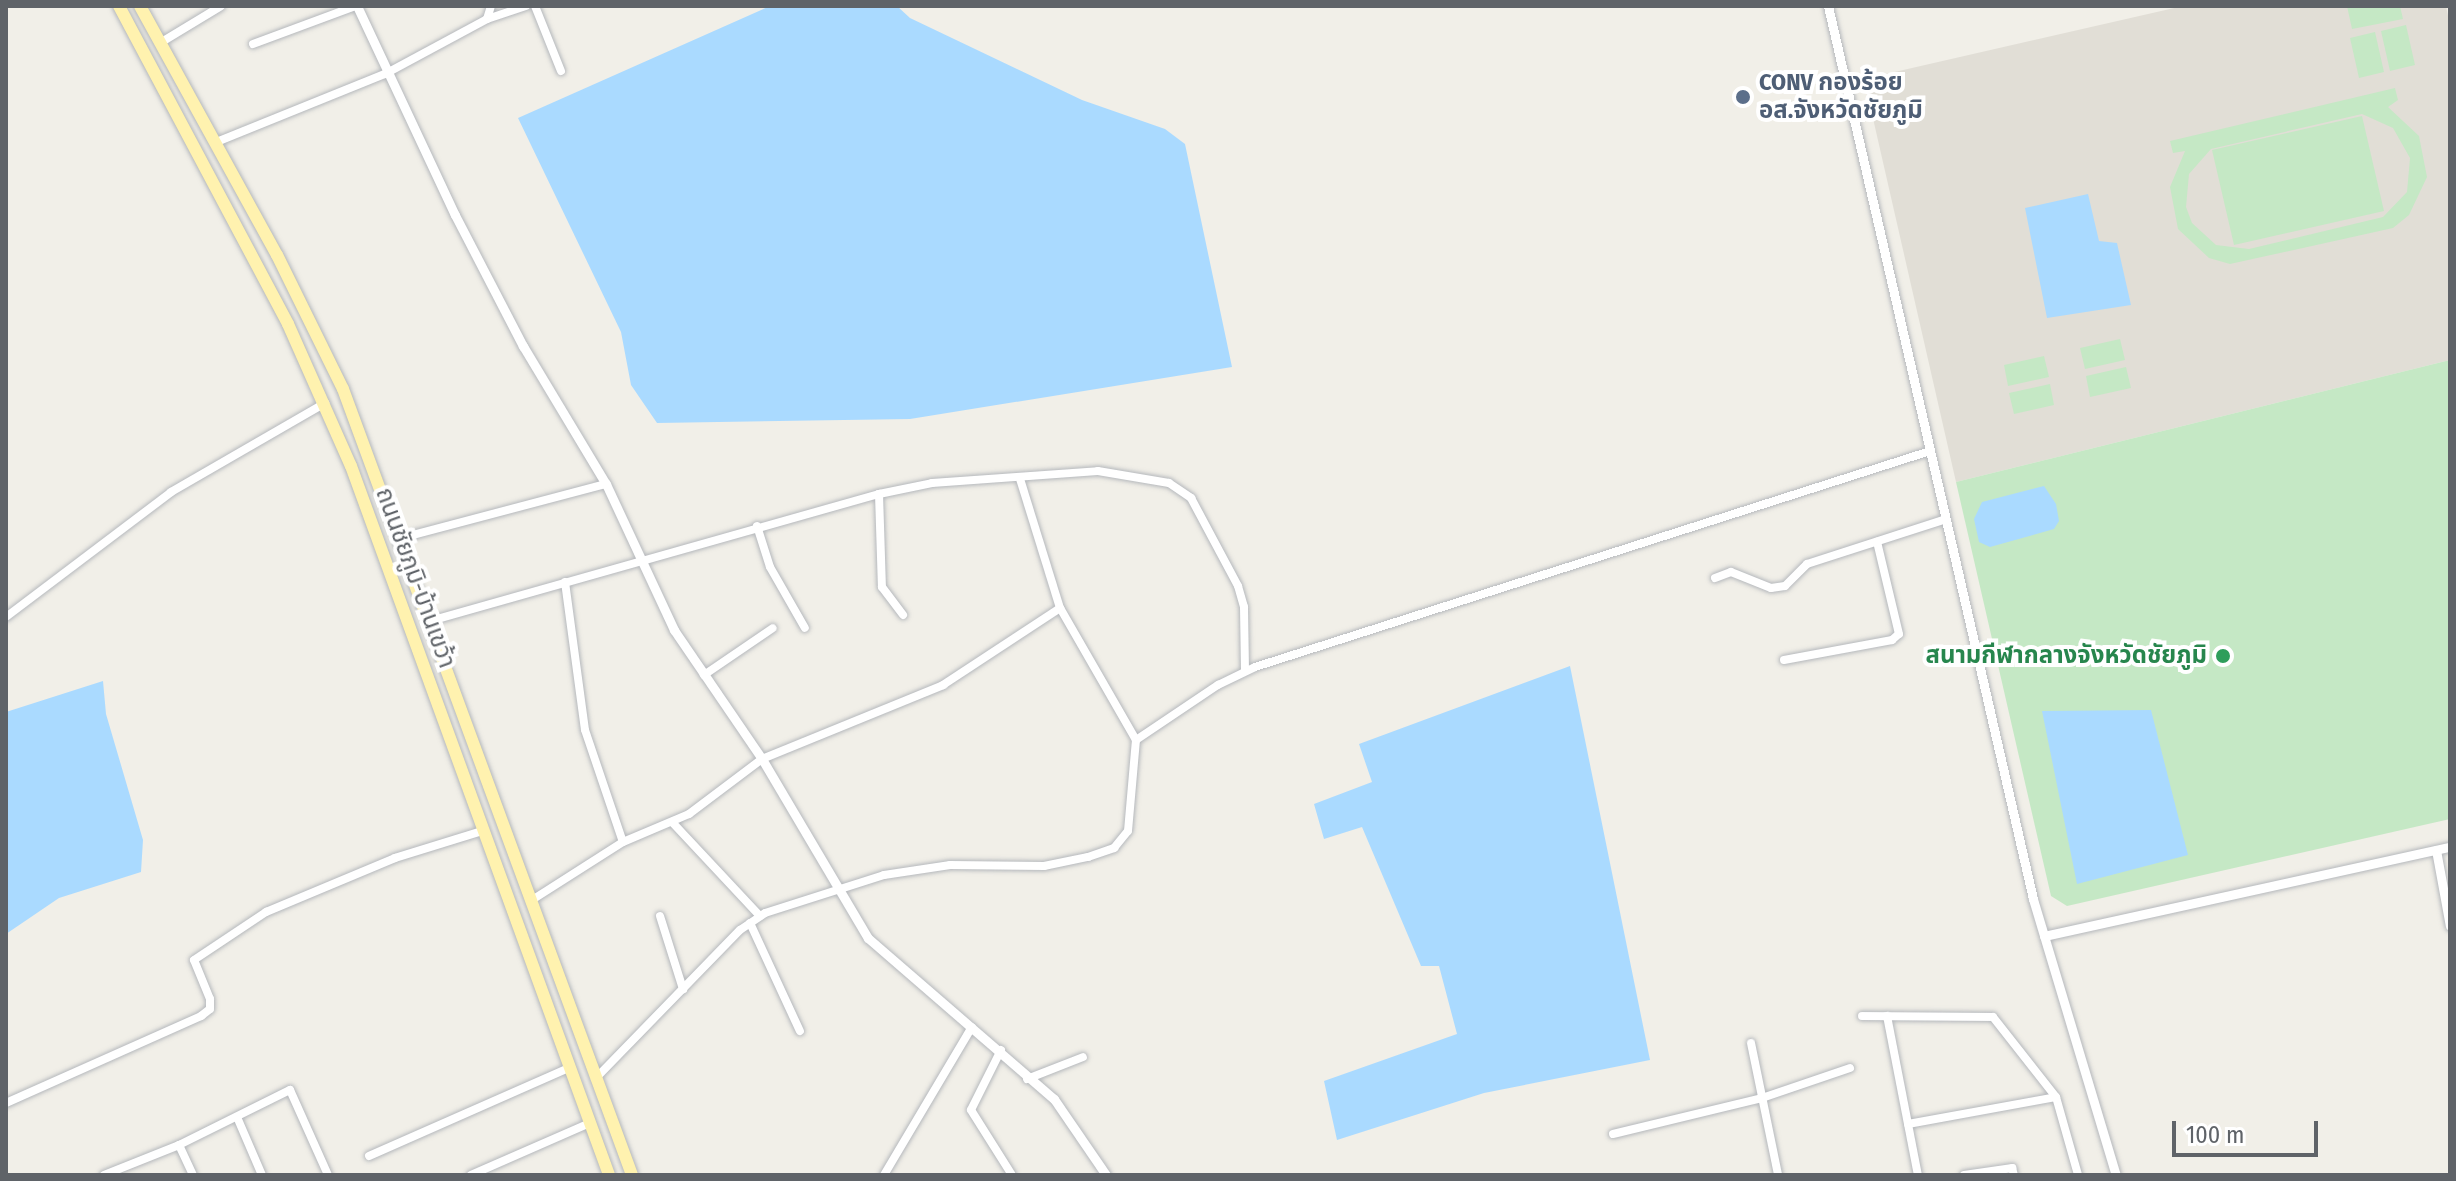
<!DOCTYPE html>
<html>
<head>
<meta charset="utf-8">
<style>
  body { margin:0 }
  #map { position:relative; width:2456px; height:1181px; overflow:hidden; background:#f1efe8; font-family:"Fira Sans Condensed","Noto Sans Thai",sans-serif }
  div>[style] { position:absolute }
  .education>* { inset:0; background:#e1ded6 }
  .green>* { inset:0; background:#c5e8c5 }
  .water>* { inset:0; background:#aadaff }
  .roads { filter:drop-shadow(0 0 2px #b5b8bc) drop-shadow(0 0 2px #b5b8bc) }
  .minor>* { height:8px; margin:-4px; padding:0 4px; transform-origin:4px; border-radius:4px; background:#fff }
  .tertiary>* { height:9px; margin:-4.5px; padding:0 4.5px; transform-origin:4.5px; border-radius:4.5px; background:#fff }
  .primary>* { height:12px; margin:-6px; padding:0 6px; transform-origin:6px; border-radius:6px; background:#fff2af }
  .dots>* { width:22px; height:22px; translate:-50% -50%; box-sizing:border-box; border:4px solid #fff; border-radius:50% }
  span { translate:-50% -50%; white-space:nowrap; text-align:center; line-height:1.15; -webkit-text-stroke:8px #fff; paint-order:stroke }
  .service-label { font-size:24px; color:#4e5e75; font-weight:700 }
  .left { translate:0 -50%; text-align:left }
  .street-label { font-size:24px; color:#5f6368 }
  .leisure-label { font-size:24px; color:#27864d; font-weight:700 }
  .right { translate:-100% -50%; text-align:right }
  .frame { position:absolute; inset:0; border:8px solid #5f6368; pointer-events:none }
  .scale { position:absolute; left:2172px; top:1121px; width:146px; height:36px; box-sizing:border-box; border:4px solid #5f6368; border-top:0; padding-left:10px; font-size:24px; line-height:28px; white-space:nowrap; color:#5f6368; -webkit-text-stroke:6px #fff; paint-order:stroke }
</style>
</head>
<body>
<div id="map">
  <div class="education">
    <div style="clip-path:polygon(2183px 6px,2446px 6px,2450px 25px,2450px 360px,1956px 482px,1864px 79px)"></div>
  </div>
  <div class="green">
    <div style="clip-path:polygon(2347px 6px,2400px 6px,2403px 19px,2352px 29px)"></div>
    <div style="clip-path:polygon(2406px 25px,2415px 65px,2390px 71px,2381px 31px)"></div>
    <div style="clip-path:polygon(2375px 32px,2384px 72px,2359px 78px,2350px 38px)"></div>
    <div style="clip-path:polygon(evenodd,2395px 88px,2398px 100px,2388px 107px,2419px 136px,2427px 177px,2409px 215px,2393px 228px,2230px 264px,2209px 258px,2178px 229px,2170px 187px,2185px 151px,2173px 153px,2170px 141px,2395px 88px,2362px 114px,2393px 128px,2410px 158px,2407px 192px,2383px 217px,2249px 249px,2216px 245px,2192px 223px,2186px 207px,2189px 174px,2211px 149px,2362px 114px)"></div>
    <div style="clip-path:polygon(2362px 116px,2384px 211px,2234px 245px,2212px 150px)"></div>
    <div style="clip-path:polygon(2120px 339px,2125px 360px,2085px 369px,2080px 348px)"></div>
    <div style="clip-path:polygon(2044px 356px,2049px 377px,2008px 386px,2004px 365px)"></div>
    <div style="clip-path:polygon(2450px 360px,2450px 819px,2067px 906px,2051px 896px,1956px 482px)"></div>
    <div style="clip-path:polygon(2126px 367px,2131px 388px,2090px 397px,2086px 376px)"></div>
    <div style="clip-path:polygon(2050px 384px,2054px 405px,2014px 414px,2009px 393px)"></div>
  </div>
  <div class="water">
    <div style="clip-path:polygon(770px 6px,897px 6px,910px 18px,1082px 100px,1165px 129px,1185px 144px,1232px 367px,910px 419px,657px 423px,631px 385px,621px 332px,518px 118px)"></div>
    <div style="clip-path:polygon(2088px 194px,2099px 241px,2117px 243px,2131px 305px,2047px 318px,2025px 208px)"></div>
    <div style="clip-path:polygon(2044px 486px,2056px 504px,2059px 521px,2054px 529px,1990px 547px,1979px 542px,1974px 519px,1982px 502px)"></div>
    <div style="clip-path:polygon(1570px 666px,1650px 1060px,1484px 1093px,1337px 1140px,1324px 1081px,1457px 1034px,1439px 966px,1421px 966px,1362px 827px,1324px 839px,1314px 804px,1372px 782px,1359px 744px)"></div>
    <div style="clip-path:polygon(103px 681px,106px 714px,143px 840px,141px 872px,59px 898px,6px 934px,6px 712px)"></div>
    <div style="clip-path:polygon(2151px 710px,2188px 855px,2077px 884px,2042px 711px)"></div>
  </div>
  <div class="roads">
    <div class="minor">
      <div style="left:535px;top:6px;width:70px;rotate:68.2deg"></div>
      <div style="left:487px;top:19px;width:14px;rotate:-73deg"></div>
      <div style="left:160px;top:43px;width:71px;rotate:-31.2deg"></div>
      <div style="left:253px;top:44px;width:110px;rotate:-20.3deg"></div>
      <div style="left:214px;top:143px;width:184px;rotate:-22deg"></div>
      <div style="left:385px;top:74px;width:116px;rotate:-28.3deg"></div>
      <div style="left:487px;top:19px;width:41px;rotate:-18.4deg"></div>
      <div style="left:879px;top:494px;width:93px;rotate:88.2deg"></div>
      <div style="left:882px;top:587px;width:35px;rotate:53deg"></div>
      <div style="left:757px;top:526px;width:43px;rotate:72.4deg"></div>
      <div style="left:770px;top:567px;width:70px;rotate:60.2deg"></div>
      <div style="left:401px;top:538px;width:212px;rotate:-14.8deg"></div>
      <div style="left:1715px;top:578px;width:17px;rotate:-21deg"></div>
      <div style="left:1731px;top:572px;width:43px;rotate:21.8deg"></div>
      <div style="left:1771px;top:588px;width:14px;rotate:-8deg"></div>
      <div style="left:1785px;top:586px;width:31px;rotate:-45deg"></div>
      <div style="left:1807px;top:564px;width:146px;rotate:-17.9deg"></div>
      <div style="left:565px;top:582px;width:149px;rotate:82.3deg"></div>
      <div style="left:585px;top:730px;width:118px;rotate:71.3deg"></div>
      <div style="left:6px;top:617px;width:207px;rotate:-37.1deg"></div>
      <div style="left:171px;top:492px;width:178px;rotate:-30deg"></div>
      <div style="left:430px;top:621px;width:467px;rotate:-15.8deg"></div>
      <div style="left:879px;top:494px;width:54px;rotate:-11.7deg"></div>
      <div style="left:932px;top:483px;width:166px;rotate:-4.1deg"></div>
      <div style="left:1098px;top:471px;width:72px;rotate:9.6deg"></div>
      <div style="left:1169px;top:483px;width:27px;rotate:34deg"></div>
      <div style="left:1191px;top:498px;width:100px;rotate:61.9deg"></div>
      <div style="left:1238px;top:586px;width:22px;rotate:74deg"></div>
      <div style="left:1244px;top:607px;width:64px;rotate:89.1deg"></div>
      <div style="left:1784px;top:660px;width:110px;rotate:-10.5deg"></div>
      <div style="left:1892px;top:640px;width:9px;rotate:-41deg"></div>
      <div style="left:1899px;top:634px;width:95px;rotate:-103.4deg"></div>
      <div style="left:704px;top:675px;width:83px;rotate:-34.3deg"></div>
      <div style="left:1136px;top:740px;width:99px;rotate:-33.9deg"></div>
      <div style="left:1218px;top:685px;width:41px;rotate:-25.9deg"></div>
      <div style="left:1255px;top:667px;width:709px;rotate:-17.74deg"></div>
      <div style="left:672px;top:822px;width:129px;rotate:46.9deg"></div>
      <div style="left:532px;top:900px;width:108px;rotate:-32.5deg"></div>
      <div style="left:623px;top:842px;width:72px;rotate:-23deg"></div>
      <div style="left:689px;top:814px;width:91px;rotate:-37deg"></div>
      <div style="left:762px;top:759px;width:196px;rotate:-22.2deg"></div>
      <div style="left:943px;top:685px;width:140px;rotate:-33.3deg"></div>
      <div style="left:660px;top:916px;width:77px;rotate:72.5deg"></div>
      <div style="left:750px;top:923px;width:119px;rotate:65.2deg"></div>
      <div style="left:1862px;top:1016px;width:131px;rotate:0.4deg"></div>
      <div style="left:1993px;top:1017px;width:102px;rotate:51.8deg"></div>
      <div style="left:2056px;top:1097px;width:81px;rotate:74.2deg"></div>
      <div style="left:1887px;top:1016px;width:162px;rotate:79deg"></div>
      <div style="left:1751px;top:1043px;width:135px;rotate:78.4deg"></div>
      <div style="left:1001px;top:1050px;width:67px;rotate:116.6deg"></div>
      <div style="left:971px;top:1110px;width:77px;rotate:57.8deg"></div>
      <div style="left:595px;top:1079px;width:208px;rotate:-45.8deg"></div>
      <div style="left:740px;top:930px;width:30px;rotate:-34deg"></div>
      <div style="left:765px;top:913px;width:125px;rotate:-17.7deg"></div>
      <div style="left:884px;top:875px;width:67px;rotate:-8.6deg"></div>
      <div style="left:950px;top:865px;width:94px;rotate:0.6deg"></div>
      <div style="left:1044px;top:866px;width:45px;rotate:-11.6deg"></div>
      <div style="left:1088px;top:857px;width:28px;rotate:-19deg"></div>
      <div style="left:1114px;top:848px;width:22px;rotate:-51deg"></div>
      <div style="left:1128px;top:831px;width:91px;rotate:-85deg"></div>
      <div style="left:1136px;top:740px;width:152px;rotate:-119.9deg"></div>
      <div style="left:1060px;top:608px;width:135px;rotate:-107.2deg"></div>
      <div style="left:1027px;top:1079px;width:60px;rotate:-21.4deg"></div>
      <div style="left:6px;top:1103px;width:214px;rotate:-24deg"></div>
      <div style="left:201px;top:1016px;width:11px;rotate:-38deg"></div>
      <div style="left:210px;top:1009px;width:10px;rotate:-90deg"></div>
      <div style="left:210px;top:999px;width:42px;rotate:-112.3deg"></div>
      <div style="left:194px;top:960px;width:87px;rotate:-33.7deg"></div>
      <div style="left:266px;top:912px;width:140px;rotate:-22.7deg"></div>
      <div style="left:395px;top:858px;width:91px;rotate:-17.2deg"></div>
      <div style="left:237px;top:1117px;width:63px;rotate:66.7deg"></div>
      <div style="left:1908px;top:1124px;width:150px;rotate:-10.3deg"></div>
      <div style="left:1613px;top:1134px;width:153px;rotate:-13.6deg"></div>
      <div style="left:1762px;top:1098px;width:93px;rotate:-18.8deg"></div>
      <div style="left:179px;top:1145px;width:33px;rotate:65deg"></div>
      <div style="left:369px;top:1156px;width:221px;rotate:-23.8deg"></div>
      <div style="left:104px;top:1175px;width:81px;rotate:-21.8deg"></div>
      <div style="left:179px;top:1145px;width:124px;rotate:-26.4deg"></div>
      <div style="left:290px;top:1090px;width:93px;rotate:65.9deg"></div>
      <div style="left:471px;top:1175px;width:130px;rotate:-23.6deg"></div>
      <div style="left:884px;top:1175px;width:172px;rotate:-59.3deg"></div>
      <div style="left:1964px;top:1175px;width:49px;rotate:-8.3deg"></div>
      <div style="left:2012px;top:1168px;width:7px;rotate:74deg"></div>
    </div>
    <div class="tertiary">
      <div style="left:357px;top:6px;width:231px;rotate:64.9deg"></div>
      <div style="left:455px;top:215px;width:148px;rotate:62.6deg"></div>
      <div style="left:523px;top:346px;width:161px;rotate:59deg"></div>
      <div style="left:606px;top:484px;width:161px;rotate:65deg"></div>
      <div style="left:674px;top:630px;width:156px;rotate:55.7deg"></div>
      <div style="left:762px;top:759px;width:208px;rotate:59.4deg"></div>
      <div style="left:868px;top:938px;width:246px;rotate:40.9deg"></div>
      <div style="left:1054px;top:1099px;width:92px;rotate:55.6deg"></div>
      <div style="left:1828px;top:6px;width:916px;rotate:77.07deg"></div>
      <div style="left:2033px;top:899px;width:288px;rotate:73.3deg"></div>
      <div style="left:2436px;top:850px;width:77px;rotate:79.6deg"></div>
      <div style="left:2044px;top:936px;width:416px;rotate:-12.4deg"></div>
    </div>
    <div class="primary">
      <div style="left:119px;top:6px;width:360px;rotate:62deg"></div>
      <div style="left:288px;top:324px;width:155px;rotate:66.1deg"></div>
      <div style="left:351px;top:466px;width:754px;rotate:70deg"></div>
      <div style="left:140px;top:6px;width:284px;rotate:61.2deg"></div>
      <div style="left:277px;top:255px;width:149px;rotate:63.8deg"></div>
      <div style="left:343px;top:389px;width:837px;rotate:69.81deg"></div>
    </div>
  </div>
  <div class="dots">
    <div style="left:1743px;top:97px;background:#5c6f8a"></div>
    <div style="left:2223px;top:656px;background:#2e9e5b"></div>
  </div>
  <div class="service-label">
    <span class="left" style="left:1759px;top:97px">CONV กองร้อย<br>อส.จังหวัดชัยภูมิ</span>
  </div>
  <div class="street-label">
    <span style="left:415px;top:578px;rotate:70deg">ถนนชัยภูมิ-บ้านเขว้า</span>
  </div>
  <div class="leisure-label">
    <span class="right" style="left:2207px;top:656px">สนามกีฬากลางจังหวัดชัยภูมิ</span>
  </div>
  <div class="frame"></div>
  <div class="scale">100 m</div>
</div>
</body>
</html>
